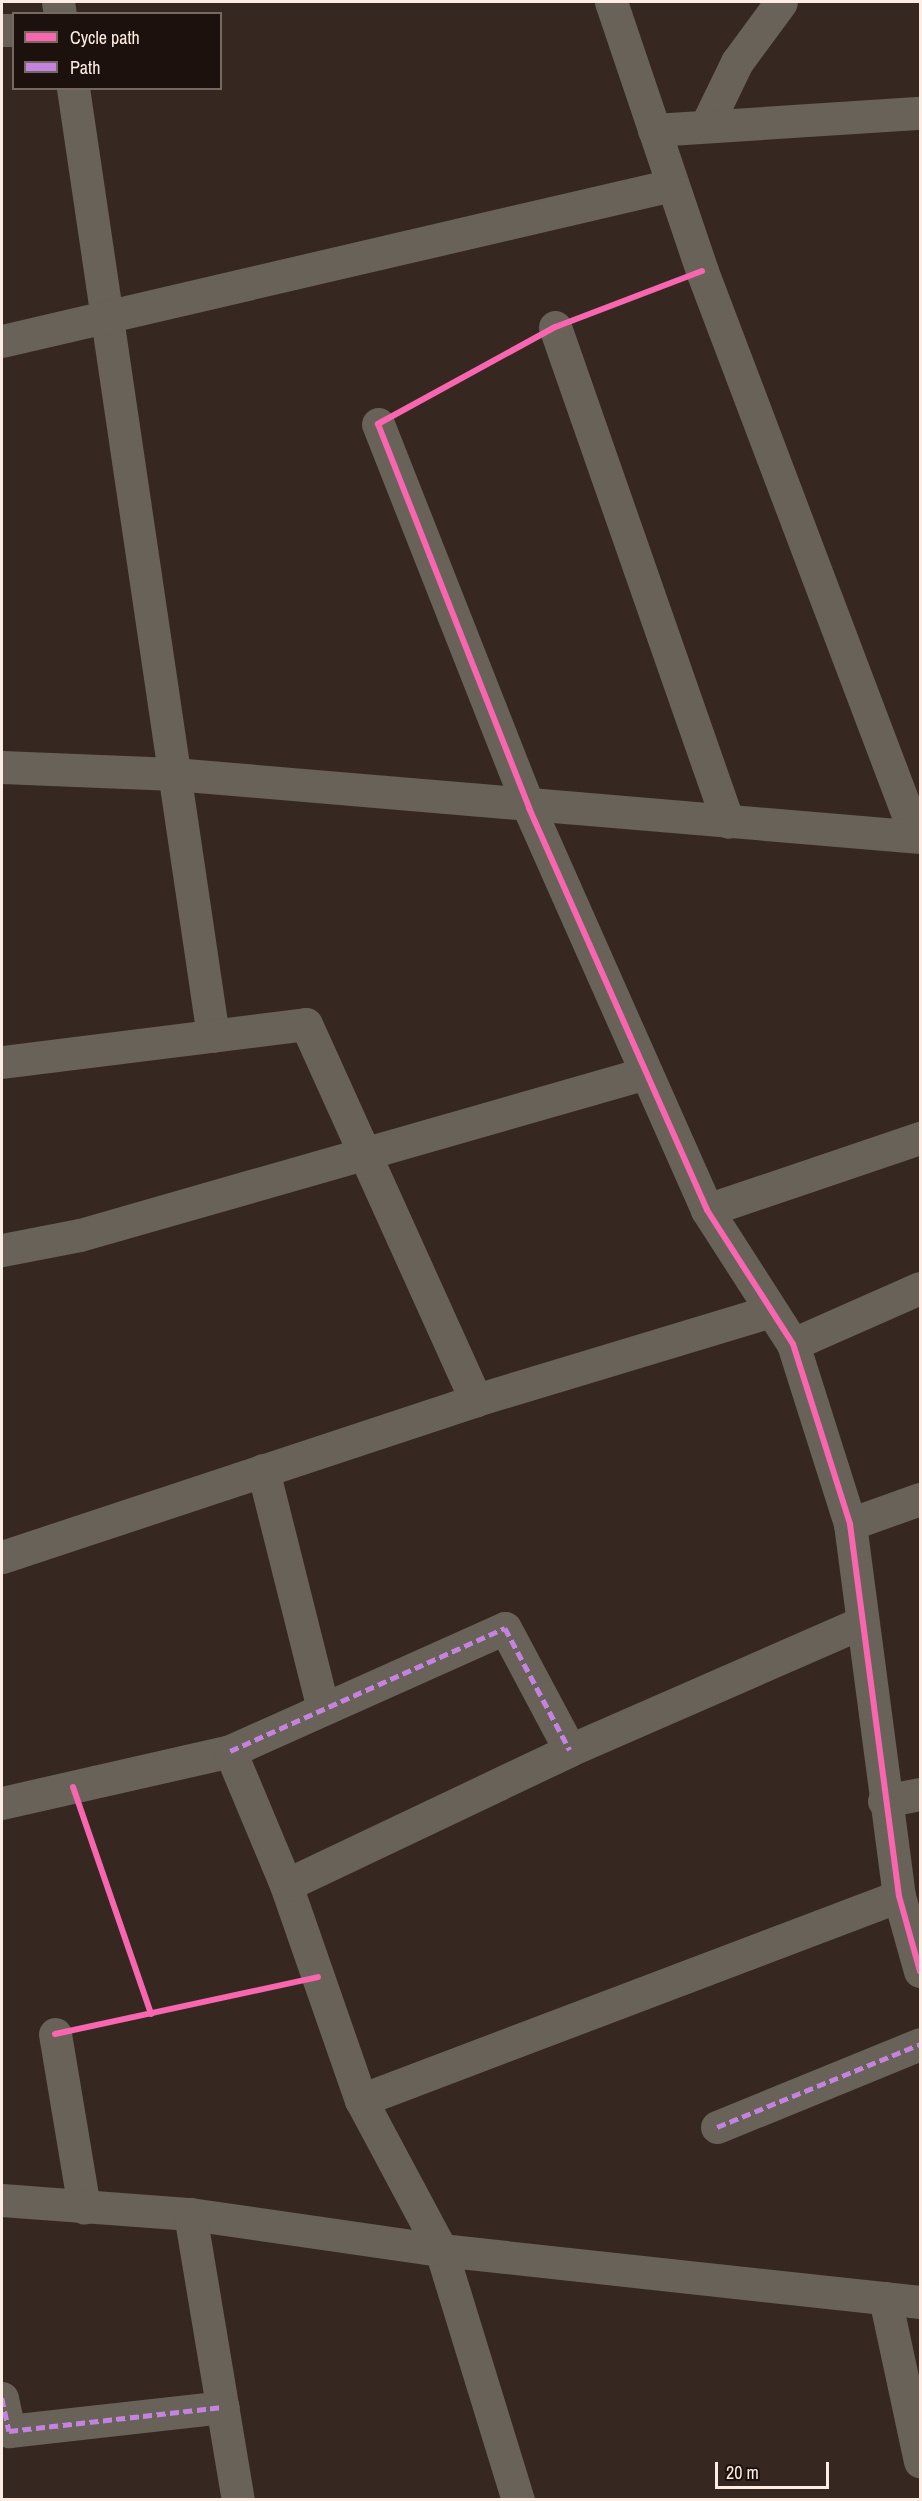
<!DOCTYPE html>
<html>
<head>
<meta charset="utf-8">
<style>
  body { margin:0 }
  #map { position:relative; width:922px; height:2501px; overflow:hidden; background:#362820; font-family:"Archivo Narrow",sans-serif }
  div>[style] { position:absolute }
  .minor>* { height:33px; margin:-16.5px; padding:0 16.5px; transform-origin:16.5px; border-radius:16.5px; background:#686258 }
  .quiet>* { height:4.5px; margin-top:-2.25px; transform-origin:0; background:repeating-linear-gradient(90deg,#c483df 0 9px,transparent 0 13.5px) }
  .cycleway>* { height:6px; margin:-3px; padding:0 3px; transform-origin:3px; border-radius:3px; background:#f766af }
  span { translate:-50% -50%; white-space:nowrap; text-align:center; line-height:1.15; -webkit-text-stroke:4.5px #1c110c; paint-order:stroke }
  .frame { position:absolute; inset:0; border:3px solid #fdece4; pointer-events:none }
  .legend { position:absolute; left:12px; top:12px; width:210px; height:78px; box-sizing:border-box; background:#1c110c; border:2px solid #766962; margin:0; padding:8px 10px; list-style:none; font-size:18px; color:#fdece4 }
  .legend li { display:flex; align-items:center; gap:12px; height:30px }
  .legend b { width:30px; border:2px solid #766962 }
  .scale { position:absolute; left:715px; top:2462px; width:114px; height:27px; box-sizing:border-box; border:3px solid #fdece4; border-top:0; padding-left:8px; font-size:18px; line-height:21px; white-space:nowrap; color:#fdece4; -webkit-text-stroke:4px #1c110c; paint-order:stroke }
</style>
</head>
<body>
<div id="map">
  <div class="minor">
    <div style="left:58px;top:2px;width:12px;rotate:81deg"></div>
    <div style="left:611px;top:2px;width:284px;rotate:71.3deg"></div>
    <div style="left:702px;top:271px;width:604px;rotate:69.26deg"></div>
    <div style="left:2px;top:30px;width:12px"></div>
    <div style="left:73px;top:88px;width:958px;rotate:81.6deg"></div>
    <div style="left:707px;top:124px;width:69px;rotate:-64.2deg"></div>
    <div style="left:737px;top:62px;width:74px;rotate:-53.7deg"></div>
    <div style="left:654px;top:130px;width:267px;rotate:-3.7deg"></div>
    <div style="left:555px;top:327px;width:524px;rotate:70.74deg"></div>
    <div style="left:2px;top:341px;width:688px;rotate:-13.11deg"></div>
    <div style="left:378px;top:424px;width:413px;rotate:68.5deg"></div>
    <div style="left:529px;top:808px;width:440px;rotate:66.1deg"></div>
    <div style="left:707px;top:1210px;width:159px;rotate:57.3deg"></div>
    <div style="left:793px;top:1344px;width:189px;rotate:72.4deg"></div>
    <div style="left:850px;top:1524px;width:375px;rotate:82.5deg"></div>
    <div style="left:899px;top:1896px;width:78px;rotate:74.4deg"></div>
    <div style="left:2px;top:767px;width:172px;rotate:2.3deg"></div>
    <div style="left:174px;top:774px;width:749px;rotate:4.83deg"></div>
    <div style="left:2px;top:1062px;width:306px;rotate:-7.1deg"></div>
    <div style="left:306px;top:1024px;width:413px;rotate:65.7deg"></div>
    <div style="left:707px;top:1210px;width:225px;rotate:-18.7deg"></div>
    <div style="left:2px;top:1250px;width:79px;rotate:-10.9deg"></div>
    <div style="left:80px;top:1235px;width:589px;rotate:-15.97deg"></div>
    <div style="left:793px;top:1344px;width:139px;rotate:-23.8deg"></div>
    <div style="left:263px;top:1470px;width:246px;rotate:75.9deg"></div>
    <div style="left:850px;top:1524px;width:74px;rotate:-19.7deg"></div>
    <div style="left:2px;top:1557px;width:499px;rotate:-18.3deg"></div>
    <div style="left:476px;top:1400px;width:305px;rotate:-16.8deg"></div>
    <div style="left:230px;top:1751px;width:145px;rotate:67.3deg"></div>
    <div style="left:286px;top:1885px;width:228px;rotate:70.8deg"></div>
    <div style="left:361px;top:2100px;width:170px;rotate:61.9deg"></div>
    <div style="left:441px;top:2250px;width:262px;rotate:72.9deg"></div>
    <div style="left:884px;top:1801px;width:37px;rotate:-11deg"></div>
    <div style="left:2px;top:1803px;width:234px;rotate:-12.8deg"></div>
    <div style="left:230px;top:1751px;width:301px;rotate:-24.1deg"></div>
    <div style="left:505px;top:1628px;width:138px;rotate:62deg"></div>
    <div style="left:286px;top:1885px;width:314px;rotate:-25.4deg"></div>
    <div style="left:570px;top:1750px;width:318px;rotate:-23.6deg"></div>
    <div style="left:55px;top:2034px;width:176px;rotate:80.5deg"></div>
    <div style="left:361px;top:2100px;width:575px;rotate:-20.77deg"></div>
    <div style="left:717px;top:2127px;width:219px;rotate:-22.2deg"></div>
    <div style="left:2px;top:2200px;width:189px;rotate:4.3deg"></div>
    <div style="left:190px;top:2214px;width:254px;rotate:8.2deg"></div>
    <div style="left:441px;top:2250px;width:482px;rotate:6.2deg"></div>
    <div style="left:190px;top:2214px;width:290px;rotate:80.5deg"></div>
    <div style="left:885px;top:2298px;width:167px;rotate:77.9deg"></div>
    <div style="left:2px;top:2398px;width:34px;rotate:78deg"></div>
    <div style="left:9px;top:2431px;width:215px;rotate:-6.4deg"></div>
  </div>
  <div class="quiet">
    <div style="left:230px;top:1751px;width:301px;rotate:-24.1deg"></div>
    <div style="left:505px;top:1628px;width:138px;rotate:62deg"></div>
    <div style="left:717px;top:2127px;width:219px;rotate:-22.2deg"></div>
    <div style="left:2px;top:2398px;width:34px;rotate:78deg"></div>
    <div style="left:9px;top:2431px;width:215px;rotate:-6.4deg"></div>
  </div>
  <div class="cycleway">
    <div style="left:702px;top:271px;width:157px;rotate:159.1deg"></div>
    <div style="left:555px;top:327px;width:202px;rotate:151.3deg"></div>
    <div style="left:378px;top:424px;width:413px;rotate:68.5deg"></div>
    <div style="left:529px;top:808px;width:440px;rotate:66.1deg"></div>
    <div style="left:707px;top:1210px;width:159px;rotate:57.3deg"></div>
    <div style="left:793px;top:1344px;width:189px;rotate:72.4deg"></div>
    <div style="left:850px;top:1524px;width:375px;rotate:82.5deg"></div>
    <div style="left:899px;top:1896px;width:78px;rotate:74.4deg"></div>
    <div style="left:73px;top:1787px;width:240px;rotate:71deg"></div>
    <div style="left:55px;top:2034px;width:269px;rotate:-12.2deg"></div>
  </div>
  <div class="frame"></div>
  <ul class="legend">
  <li><b style="height:8px;background:#f766af"></b>Cycle path</li>
  <li><b style="height:8px;background:#c483df"></b>Path</li>
  </ul>
  <div class="scale">20 m</div>
</div>
</body>
</html>
